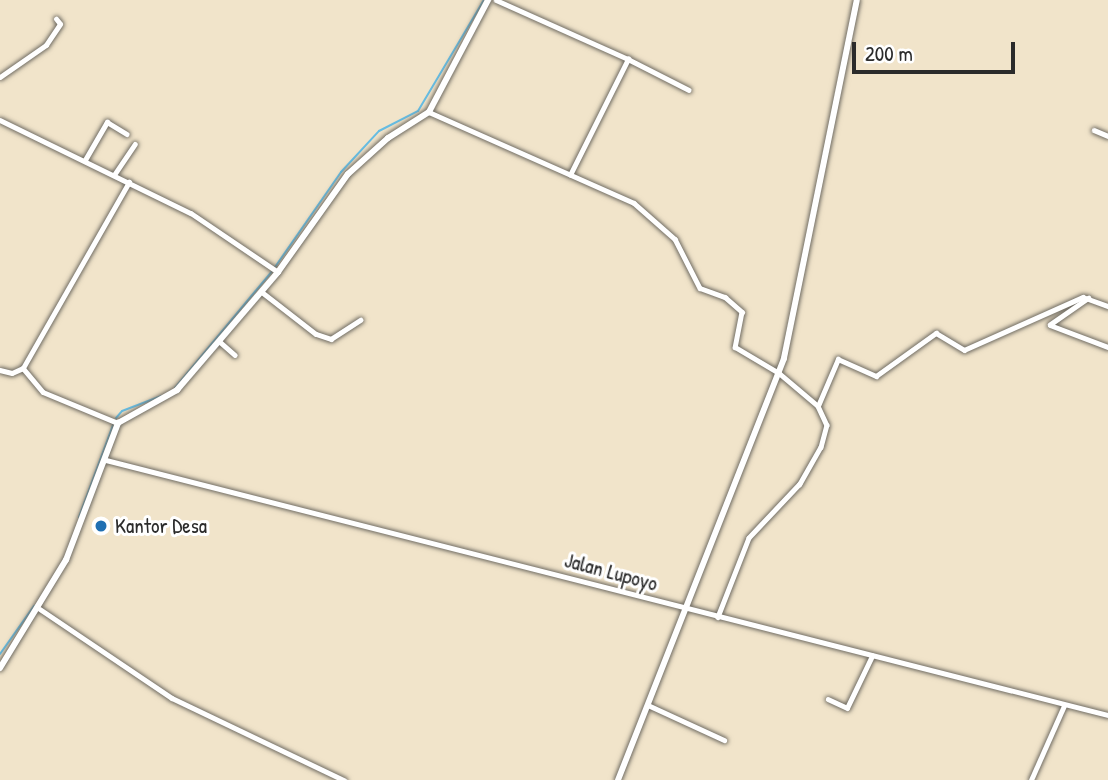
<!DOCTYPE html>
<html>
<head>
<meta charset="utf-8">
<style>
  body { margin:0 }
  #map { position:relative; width:1108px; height:780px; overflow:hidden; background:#f1e4ca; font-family:"Patrick Hand",sans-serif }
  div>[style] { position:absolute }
  .stream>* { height:2px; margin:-1px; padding:0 1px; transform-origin:1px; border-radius:1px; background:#66bde3 }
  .roads { filter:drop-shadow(0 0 2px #706c63) drop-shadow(0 0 2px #706c63) }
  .minor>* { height:4.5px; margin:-2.25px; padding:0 2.25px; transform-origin:2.25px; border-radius:2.25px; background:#fff }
  .tertiary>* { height:6px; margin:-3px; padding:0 3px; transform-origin:3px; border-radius:3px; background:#fff }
  .dots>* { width:19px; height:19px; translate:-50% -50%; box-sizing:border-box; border:4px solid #fff; border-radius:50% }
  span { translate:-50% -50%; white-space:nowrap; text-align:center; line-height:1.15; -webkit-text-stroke:6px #fff; paint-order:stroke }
  .poi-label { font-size:21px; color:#2b2b2b }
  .left { translate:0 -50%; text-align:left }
  .street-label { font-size:21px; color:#2b2b2b }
  .scale { position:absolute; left:852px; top:42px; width:163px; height:32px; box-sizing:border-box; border:4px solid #2b2b2b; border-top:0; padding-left:9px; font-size:21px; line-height:24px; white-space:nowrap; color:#2b2b2b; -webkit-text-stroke:5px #fff; paint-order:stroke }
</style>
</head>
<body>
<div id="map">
  <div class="stream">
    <div style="left:275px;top:267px;width:116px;rotate:-55.2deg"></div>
    <div style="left:341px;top:172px;width:56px;rotate:-47.2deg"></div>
    <div style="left:379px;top:131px;width:44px;rotate:-27.1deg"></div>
    <div style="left:418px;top:111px;width:129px;rotate:-59.3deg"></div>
    <div style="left:175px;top:388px;width:152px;rotate:-50.3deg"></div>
    <div style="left:116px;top:418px;width:9px;rotate:-49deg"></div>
    <div style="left:122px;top:411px;width:42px;rotate:-21deg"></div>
    <div style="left:79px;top:517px;width:98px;rotate:-69.7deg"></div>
    <div style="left:0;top:654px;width:59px;rotate:-54.7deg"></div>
  </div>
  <div class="roads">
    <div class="minor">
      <div style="left:496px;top:0;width:145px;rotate:24.1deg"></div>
      <div style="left:0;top:77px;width:56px;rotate:-34.8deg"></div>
      <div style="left:46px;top:45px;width:25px;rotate:-56deg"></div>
      <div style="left:60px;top:24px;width:6px;rotate:-129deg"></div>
      <div style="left:429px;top:112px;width:224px;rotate:23.9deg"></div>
      <div style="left:634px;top:203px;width:55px;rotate:41.3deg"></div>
      <div style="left:675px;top:239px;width:55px;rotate:63deg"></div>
      <div style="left:700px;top:288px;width:27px;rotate:20deg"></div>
      <div style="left:725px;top:297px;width:23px;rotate:41deg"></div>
      <div style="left:742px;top:312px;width:36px;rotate:101deg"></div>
      <div style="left:735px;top:347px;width:51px;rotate:30.6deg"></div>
      <div style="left:779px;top:373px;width:51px;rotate:40.2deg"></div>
      <div style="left:818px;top:406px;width:21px;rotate:65deg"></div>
      <div style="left:827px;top:425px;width:23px;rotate:105deg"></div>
      <div style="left:821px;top:447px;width:43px;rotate:119.6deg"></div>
      <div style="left:800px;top:484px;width:74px;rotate:133.4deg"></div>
      <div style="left:749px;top:538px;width:85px;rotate:111.4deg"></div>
      <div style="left:0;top:120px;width:212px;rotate:26deg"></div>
      <div style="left:191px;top:213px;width:105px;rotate:34.1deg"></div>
      <div style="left:1094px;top:130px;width:15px;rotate:23deg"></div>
      <div style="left:85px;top:160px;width:44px;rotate:-59.9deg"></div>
      <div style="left:107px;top:122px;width:23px;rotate:31deg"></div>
      <div style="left:114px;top:175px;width:37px;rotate:-56deg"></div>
      <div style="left:570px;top:175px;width:130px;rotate:-63.4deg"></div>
      <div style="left:628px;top:59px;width:68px;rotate:26.9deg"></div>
      <div style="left:262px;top:292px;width:68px;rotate:37.9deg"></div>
      <div style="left:316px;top:334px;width:16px;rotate:18deg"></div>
      <div style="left:331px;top:339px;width:35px;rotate:-33deg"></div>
      <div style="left:1089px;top:298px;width:47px;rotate:145.3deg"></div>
      <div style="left:1050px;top:325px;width:62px;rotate:20.8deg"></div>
      <div style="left:219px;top:341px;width:21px;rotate:41deg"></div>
      <div style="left:23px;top:368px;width:214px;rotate:-60.3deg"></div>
      <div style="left:0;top:370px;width:12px;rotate:14deg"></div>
      <div style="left:12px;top:373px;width:12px;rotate:-24deg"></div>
      <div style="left:23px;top:368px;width:31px;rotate:50deg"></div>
      <div style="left:43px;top:392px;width:81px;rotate:22.5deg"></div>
      <div style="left:818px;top:406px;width:51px;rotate:-66.9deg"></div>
      <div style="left:838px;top:359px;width:42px;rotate:24.1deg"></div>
      <div style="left:876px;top:376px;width:74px;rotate:-35.6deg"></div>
      <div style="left:936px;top:333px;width:33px;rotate:31deg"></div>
      <div style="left:964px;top:350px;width:130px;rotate:-24deg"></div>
      <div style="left:1083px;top:297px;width:27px;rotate:20deg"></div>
      <div style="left:106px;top:460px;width:1034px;rotate:14.28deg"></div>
      <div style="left:40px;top:609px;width:159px;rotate:34deg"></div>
      <div style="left:172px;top:698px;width:191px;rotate:25.5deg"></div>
      <div style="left:828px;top:699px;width:21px;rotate:25deg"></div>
      <div style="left:847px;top:708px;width:58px;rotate:-64.3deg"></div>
      <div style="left:648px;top:705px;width:84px;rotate:24.7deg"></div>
      <div style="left:1031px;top:780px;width:81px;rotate:-66deg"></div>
    </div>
    <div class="tertiary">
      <div style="left:0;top:668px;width:127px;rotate:-58.6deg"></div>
      <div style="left:66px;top:560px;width:147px;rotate:-69.2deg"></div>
      <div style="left:118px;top:423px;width:68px;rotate:-29.2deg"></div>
      <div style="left:177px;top:390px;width:155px;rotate:-49.4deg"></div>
      <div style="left:278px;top:272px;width:120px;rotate:-54.5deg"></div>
      <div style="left:348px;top:174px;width:54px;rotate:-42deg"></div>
      <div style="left:388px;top:138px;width:49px;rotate:-32.4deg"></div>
      <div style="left:429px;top:112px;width:127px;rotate:-62.2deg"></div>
      <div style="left:618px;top:780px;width:453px;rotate:-68.5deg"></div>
      <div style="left:784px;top:358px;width:365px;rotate:-78.5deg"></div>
    </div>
  </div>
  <div class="dots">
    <div style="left:101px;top:526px;background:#1f6fb2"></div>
  </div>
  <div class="poi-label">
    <span class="left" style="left:115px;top:526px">Kantor Desa</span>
  </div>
  <div class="street-label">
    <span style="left:611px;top:572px;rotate:15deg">Jalan Lupoyo</span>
  </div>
  <div class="scale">200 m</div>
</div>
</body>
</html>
